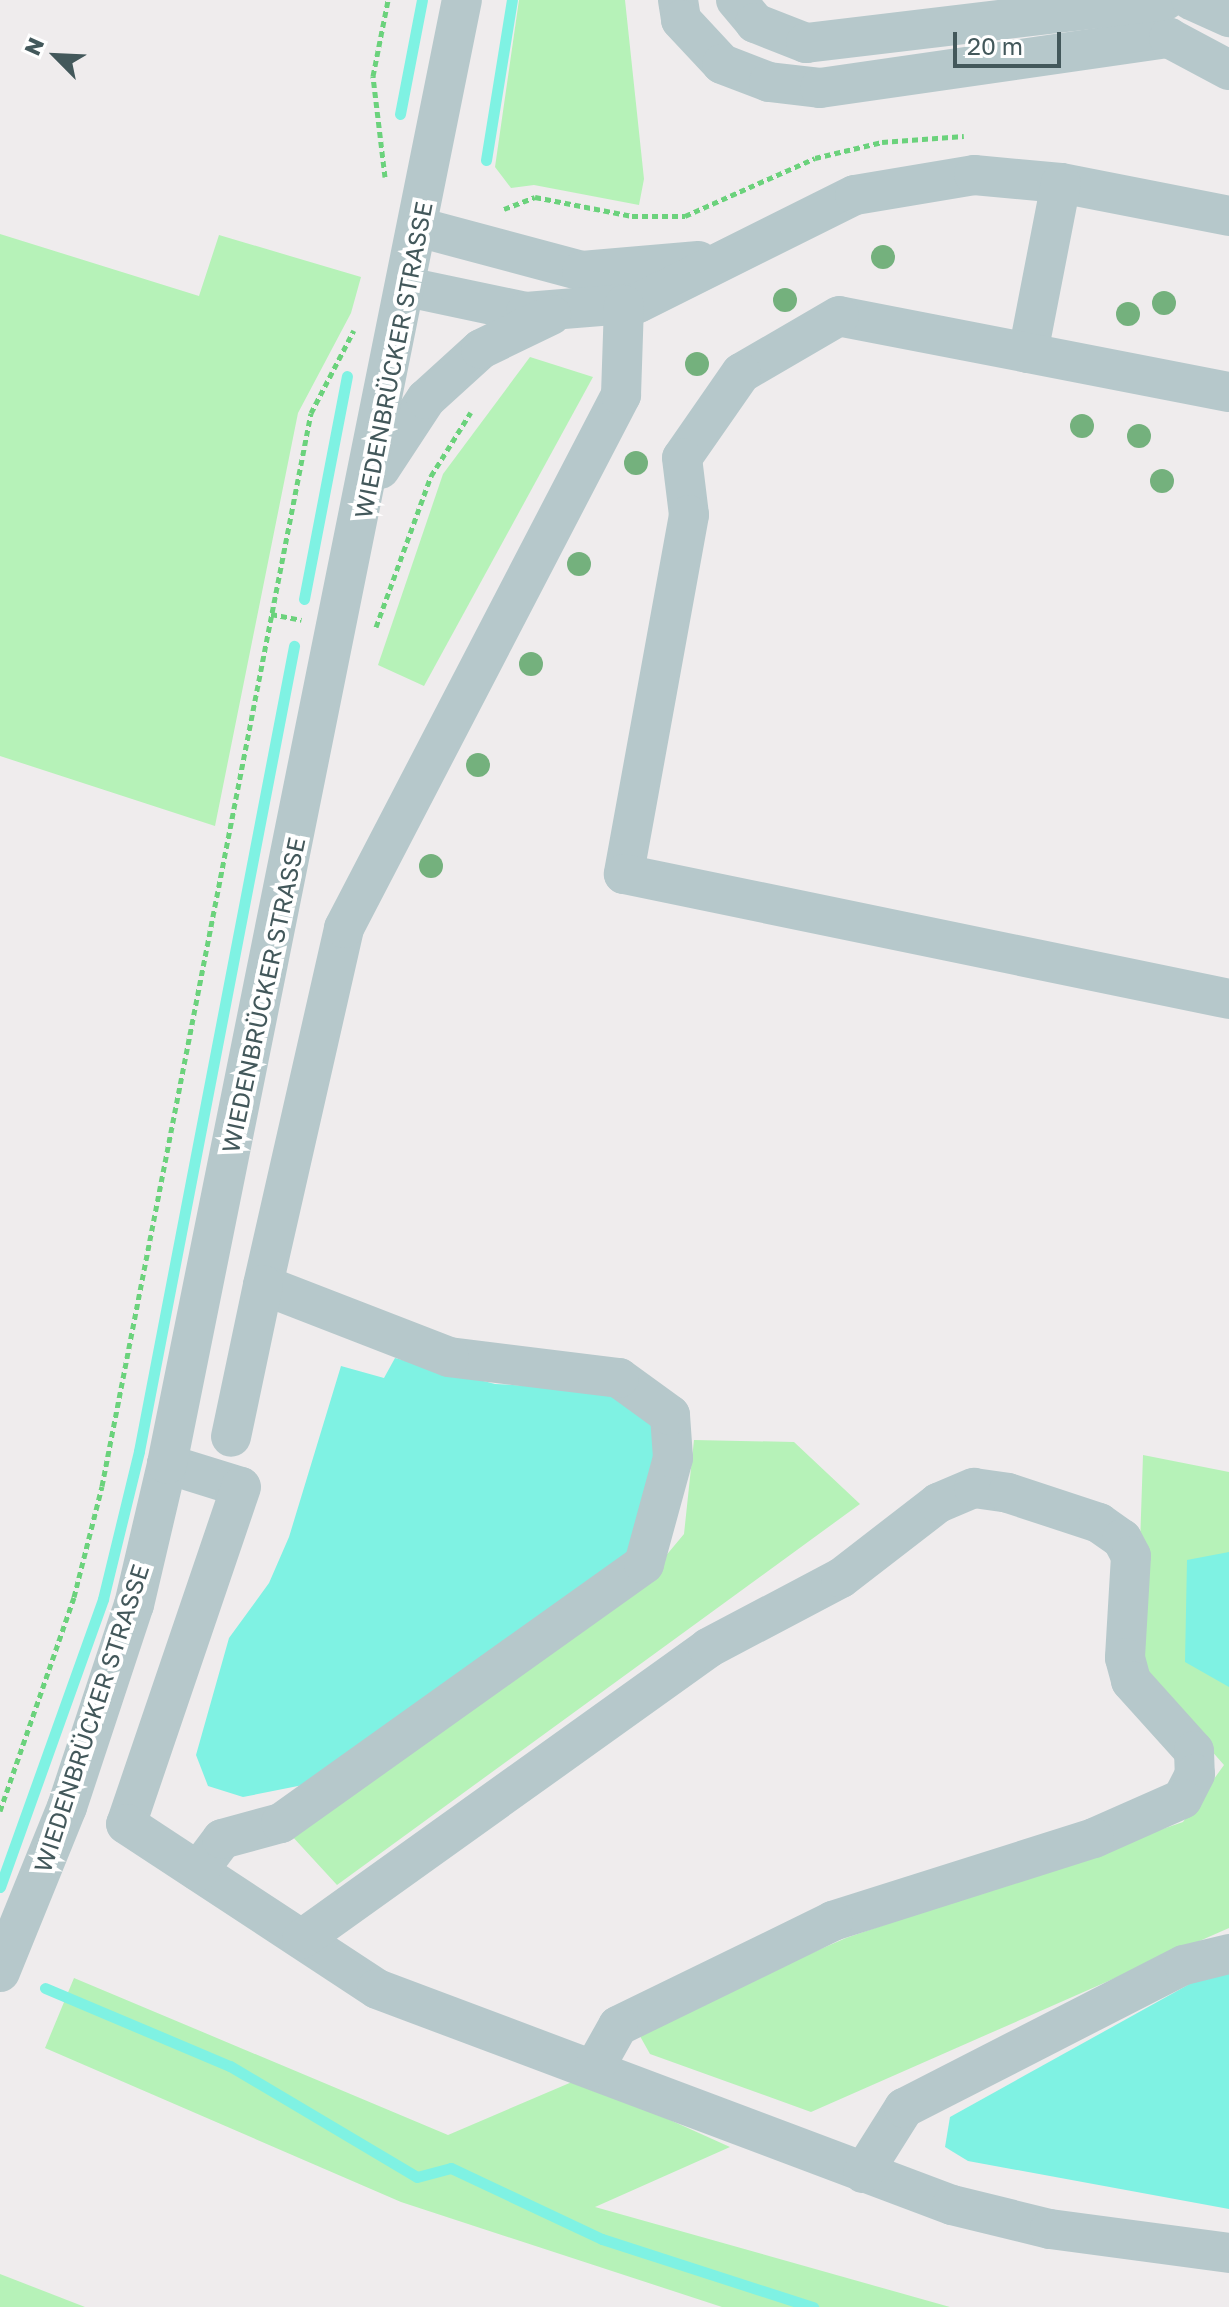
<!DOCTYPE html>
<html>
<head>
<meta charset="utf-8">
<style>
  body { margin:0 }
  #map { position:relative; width:1229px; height:2307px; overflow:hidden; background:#efeced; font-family:"Golos Text",sans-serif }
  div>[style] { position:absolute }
  .green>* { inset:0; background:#b6f2b8 }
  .water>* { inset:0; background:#7ff2e3 }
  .stream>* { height:11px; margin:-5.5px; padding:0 5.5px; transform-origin:5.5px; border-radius:5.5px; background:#7ff2e3 }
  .path>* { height:5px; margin-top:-2.5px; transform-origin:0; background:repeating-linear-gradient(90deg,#6bd27c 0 6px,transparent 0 10px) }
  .minor>* { height:40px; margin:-20px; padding:0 20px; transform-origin:20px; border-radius:20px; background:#b6c8cb }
  .trees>* { width:24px; height:24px; margin:-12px; border-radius:50%; background:#74b17d }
  span { translate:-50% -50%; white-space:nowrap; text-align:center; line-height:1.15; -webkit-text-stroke:8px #fff; paint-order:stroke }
  .street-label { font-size:24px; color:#43585b }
  .north { position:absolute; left:16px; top:16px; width:80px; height:80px; -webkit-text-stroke:6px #fff; paint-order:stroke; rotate:294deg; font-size:22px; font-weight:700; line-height:32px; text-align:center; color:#43585b }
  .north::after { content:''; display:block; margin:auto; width:28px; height:36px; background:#43585b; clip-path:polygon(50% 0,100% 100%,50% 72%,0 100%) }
  .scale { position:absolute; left:953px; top:32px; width:108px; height:36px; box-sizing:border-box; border:4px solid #43585b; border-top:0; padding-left:10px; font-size:24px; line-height:28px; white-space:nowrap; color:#43585b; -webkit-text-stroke:6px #fff; paint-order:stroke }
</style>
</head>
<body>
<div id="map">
  <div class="green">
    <div style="clip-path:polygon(519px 0,625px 0,644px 179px,639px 205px,534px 185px,511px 188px,495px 167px)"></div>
    <div style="clip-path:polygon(0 234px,199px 296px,219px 235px,361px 277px,351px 313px,298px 413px,215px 826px,0 756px)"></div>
    <div style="clip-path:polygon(530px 357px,593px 377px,424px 686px,378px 665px,443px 474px)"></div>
    <div style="clip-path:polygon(694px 1440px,794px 1442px,860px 1504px,337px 1885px,291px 1835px,649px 1576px,684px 1534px)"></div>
    <div style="clip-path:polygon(1143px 1455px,1229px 1472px,1229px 1928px,811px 2112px,650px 2054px,636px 2029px,846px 1938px,1183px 1822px,1224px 1765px,1136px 1665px)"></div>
    <div style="clip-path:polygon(74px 1978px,448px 2135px,579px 2079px,730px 2147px,595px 2207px,950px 2307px,722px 2307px,401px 2202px,45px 2048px)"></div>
    <div style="clip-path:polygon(0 2274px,85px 2307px,0 2307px)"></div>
  </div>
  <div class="water">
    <div style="clip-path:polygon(395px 1358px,495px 1384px,616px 1391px,658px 1420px,662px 1462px,635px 1555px,308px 1784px,243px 1797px,208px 1786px,196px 1755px,229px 1638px,269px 1583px,289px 1537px,341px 1366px,384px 1378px)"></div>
    <div style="clip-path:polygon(1229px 1552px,1229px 1687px,1185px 1662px,1187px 1560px)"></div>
    <div style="clip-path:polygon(1213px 1971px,1229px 1971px,1229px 2209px,968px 2161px,945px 2147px,950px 2117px)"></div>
  </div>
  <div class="stream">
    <div style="left:400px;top:114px;width:116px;rotate:-79.1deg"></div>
    <div style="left:486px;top:160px;width:162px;rotate:-80.8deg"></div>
    <div style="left:304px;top:599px;width:227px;rotate:-79.1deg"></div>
    <div style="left:0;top:1887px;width:306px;rotate:-70.3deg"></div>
    <div style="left:103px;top:1599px;width:152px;rotate:-76.3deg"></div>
    <div style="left:139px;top:1451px;width:820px;rotate:-79.1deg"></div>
    <div style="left:45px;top:1988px;width:201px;rotate:22.9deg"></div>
    <div style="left:230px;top:2066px;width:217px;rotate:30.7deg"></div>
    <div style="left:417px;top:2177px;width:35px;rotate:-15deg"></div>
    <div style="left:451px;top:2168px;width:167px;rotate:25.2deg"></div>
    <div style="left:602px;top:2239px;width:222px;rotate:17.9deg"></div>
  </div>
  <div class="path">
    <div style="left:385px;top:177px;width:102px;rotate:-96.8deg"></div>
    <div style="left:373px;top:76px;width:77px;rotate:-78.8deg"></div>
    <div style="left:504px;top:209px;width:33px;rotate:-21deg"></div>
    <div style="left:535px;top:197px;width:99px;rotate:11.1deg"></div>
    <div style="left:632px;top:216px;width:53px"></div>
    <div style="left:685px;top:216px;width:142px;rotate:-24deg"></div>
    <div style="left:815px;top:158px;width:69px;rotate:-13.4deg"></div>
    <div style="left:882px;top:142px;width:82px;rotate:-4.2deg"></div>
    <div style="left:271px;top:614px;width:31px;rotate:11deg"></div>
    <div style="left:376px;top:627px;width:161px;rotate:-70deg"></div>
    <div style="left:431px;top:476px;width:75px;rotate:-58deg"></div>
    <div style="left:0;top:1811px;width:226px;rotate:-70.9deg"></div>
    <div style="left:74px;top:1597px;width:114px;rotate:-75.8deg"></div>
    <div style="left:102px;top:1486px;width:1093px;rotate:-78.98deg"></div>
    <div style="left:311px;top:413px;width:93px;rotate:-62.6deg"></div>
  </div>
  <div class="minor">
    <div style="left:678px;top:0;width:20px;rotate:81deg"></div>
    <div style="left:681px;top:20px;width:60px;rotate:47deg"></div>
    <div style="left:722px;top:64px;width:50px;rotate:21deg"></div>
    <div style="left:769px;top:82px;width:51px;rotate:6.7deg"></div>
    <div style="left:820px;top:88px;width:353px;rotate:-8.2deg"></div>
    <div style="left:1169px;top:38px;width:68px;rotate:28.1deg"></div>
    <div style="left:736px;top:0;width:30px;rotate:50deg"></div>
    <div style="left:755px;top:23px;width:55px;rotate:21.4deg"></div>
    <div style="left:806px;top:43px;width:362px;rotate:-6.8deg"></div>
    <div style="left:1191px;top:0;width:42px;rotate:24.1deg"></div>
    <div style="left:418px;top:227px;width:170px;rotate:15deg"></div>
    <div style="left:582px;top:271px;width:117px;rotate:-4.9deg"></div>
    <div style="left:407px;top:287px;width:122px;rotate:11.9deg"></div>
    <div style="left:526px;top:312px;width:112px;rotate:-4.6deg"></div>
    <div style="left:638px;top:303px;width:242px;rotate:-26.5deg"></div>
    <div style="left:855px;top:195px;width:121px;rotate:-9.5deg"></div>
    <div style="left:974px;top:175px;width:87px;rotate:5.3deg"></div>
    <div style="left:1061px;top:183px;width:171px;rotate:11.1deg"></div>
    <div style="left:1028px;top:353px;width:173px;rotate:-79deg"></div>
    <div style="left:1229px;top:392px;width:397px;rotate:-169deg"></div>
    <div style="left:839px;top:316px;width:113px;rotate:149.8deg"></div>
    <div style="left:741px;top:373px;width:103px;rotate:124.8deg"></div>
    <div style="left:682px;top:458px;width:57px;rotate:83deg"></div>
    <div style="left:689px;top:515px;width:365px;rotate:100.3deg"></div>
    <div style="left:624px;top:874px;width:618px;rotate:11.67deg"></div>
    <div style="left:380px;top:469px;width:84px;rotate:-56.7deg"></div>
    <div style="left:426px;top:399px;width:74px;rotate:-42.3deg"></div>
    <div style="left:481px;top:349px;width:78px;rotate:-25.9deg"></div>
    <div style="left:263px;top:1285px;width:366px;rotate:-77.2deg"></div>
    <div style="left:344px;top:928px;width:601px;rotate:-62.54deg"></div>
    <div style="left:621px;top:395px;width:90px;rotate:-88.1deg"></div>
    <div style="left:167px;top:1464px;width:77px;rotate:17.3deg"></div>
    <div style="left:241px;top:1487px;width:356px;rotate:108.8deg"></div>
    <div style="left:126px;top:1824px;width:300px;rotate:33.3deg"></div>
    <div style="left:377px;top:1989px;width:614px;rotate:20.59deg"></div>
    <div style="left:952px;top:2205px;width:101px;rotate:13.8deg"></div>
    <div style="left:1050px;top:2229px;width:181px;rotate:7.6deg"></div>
    <div style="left:198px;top:1871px;width:40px;rotate:-53deg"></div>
    <div style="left:222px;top:1839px;width:61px;rotate:-15.2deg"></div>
    <div style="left:281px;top:1823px;width:446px;rotate:-35.5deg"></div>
    <div style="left:644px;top:1564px;width:110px;rotate:-74.7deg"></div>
    <div style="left:673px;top:1458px;width:43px;rotate:-94deg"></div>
    <div style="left:670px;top:1415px;width:63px;rotate:-144deg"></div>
    <div style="left:619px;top:1378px;width:171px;rotate:-173deg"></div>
    <div style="left:449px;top:1357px;width:199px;rotate:-158.8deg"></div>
    <div style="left:263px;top:1285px;width:155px;rotate:101.9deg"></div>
    <div style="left:302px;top:1939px;width:500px;rotate:-35.6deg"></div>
    <div style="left:708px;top:1648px;width:150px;rotate:-27.8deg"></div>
    <div style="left:841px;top:1578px;width:123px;rotate:-37.7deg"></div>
    <div style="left:938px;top:1503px;width:39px;rotate:-23deg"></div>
    <div style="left:974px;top:1488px;width:34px;rotate:8deg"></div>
    <div style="left:1008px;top:1493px;width:96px;rotate:18.2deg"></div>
    <div style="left:1099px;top:1523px;width:28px;rotate:35deg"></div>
    <div style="left:1122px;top:1539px;width:19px;rotate:62deg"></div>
    <div style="left:1131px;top:1556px;width:102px;rotate:93.4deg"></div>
    <div style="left:1125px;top:1658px;width:24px;rotate:75deg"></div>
    <div style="left:1131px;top:1681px;width:94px;rotate:48deg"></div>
    <div style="left:1194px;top:1751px;width:23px;rotate:88deg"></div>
    <div style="left:1195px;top:1774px;width:28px;rotate:117deg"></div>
    <div style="left:1182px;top:1799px;width:96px;rotate:156.1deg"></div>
    <div style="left:1094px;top:1838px;width:274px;rotate:162.4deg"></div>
    <div style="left:833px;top:1921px;width:239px;rotate:154deg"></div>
    <div style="left:618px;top:2026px;width:47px;rotate:119.3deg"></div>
    <div style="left:0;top:1972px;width:178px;rotate:-67.9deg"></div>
    <div style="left:67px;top:1807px;width:213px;rotate:-71.7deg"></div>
    <div style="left:134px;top:1605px;width:145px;rotate:-76.8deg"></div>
    <div style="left:167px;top:1464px;width:1493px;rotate:-78.61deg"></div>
    <div style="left:863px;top:2173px;width:77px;rotate:-57.8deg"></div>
    <div style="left:904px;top:2108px;width:314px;rotate:-27.1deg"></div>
    <div style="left:1184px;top:1965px;width:46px;rotate:-13.7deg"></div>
  </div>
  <div class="trees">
    <div style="left:883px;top:257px"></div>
    <div style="left:785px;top:300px"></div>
    <div style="left:1164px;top:303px"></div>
    <div style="left:1128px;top:314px"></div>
    <div style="left:697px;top:364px"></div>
    <div style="left:1082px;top:426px"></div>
    <div style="left:1139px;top:436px"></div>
    <div style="left:636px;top:463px"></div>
    <div style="left:1162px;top:481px"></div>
    <div style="left:579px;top:564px"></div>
    <div style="left:531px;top:664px"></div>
    <div style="left:478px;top:765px"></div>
    <div style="left:431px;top:866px"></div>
  </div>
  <div class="street-label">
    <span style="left:393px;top:360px;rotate:-79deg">WIEDENBRÜCKER STRASSE</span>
    <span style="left:263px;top:995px;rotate:-78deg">WIEDENBRÜCKER STRASSE</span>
    <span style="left:91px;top:1718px;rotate:-72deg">WIEDENBRÜCKER STRASSE</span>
  </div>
  <div class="north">N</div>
  <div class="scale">20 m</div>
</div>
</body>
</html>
